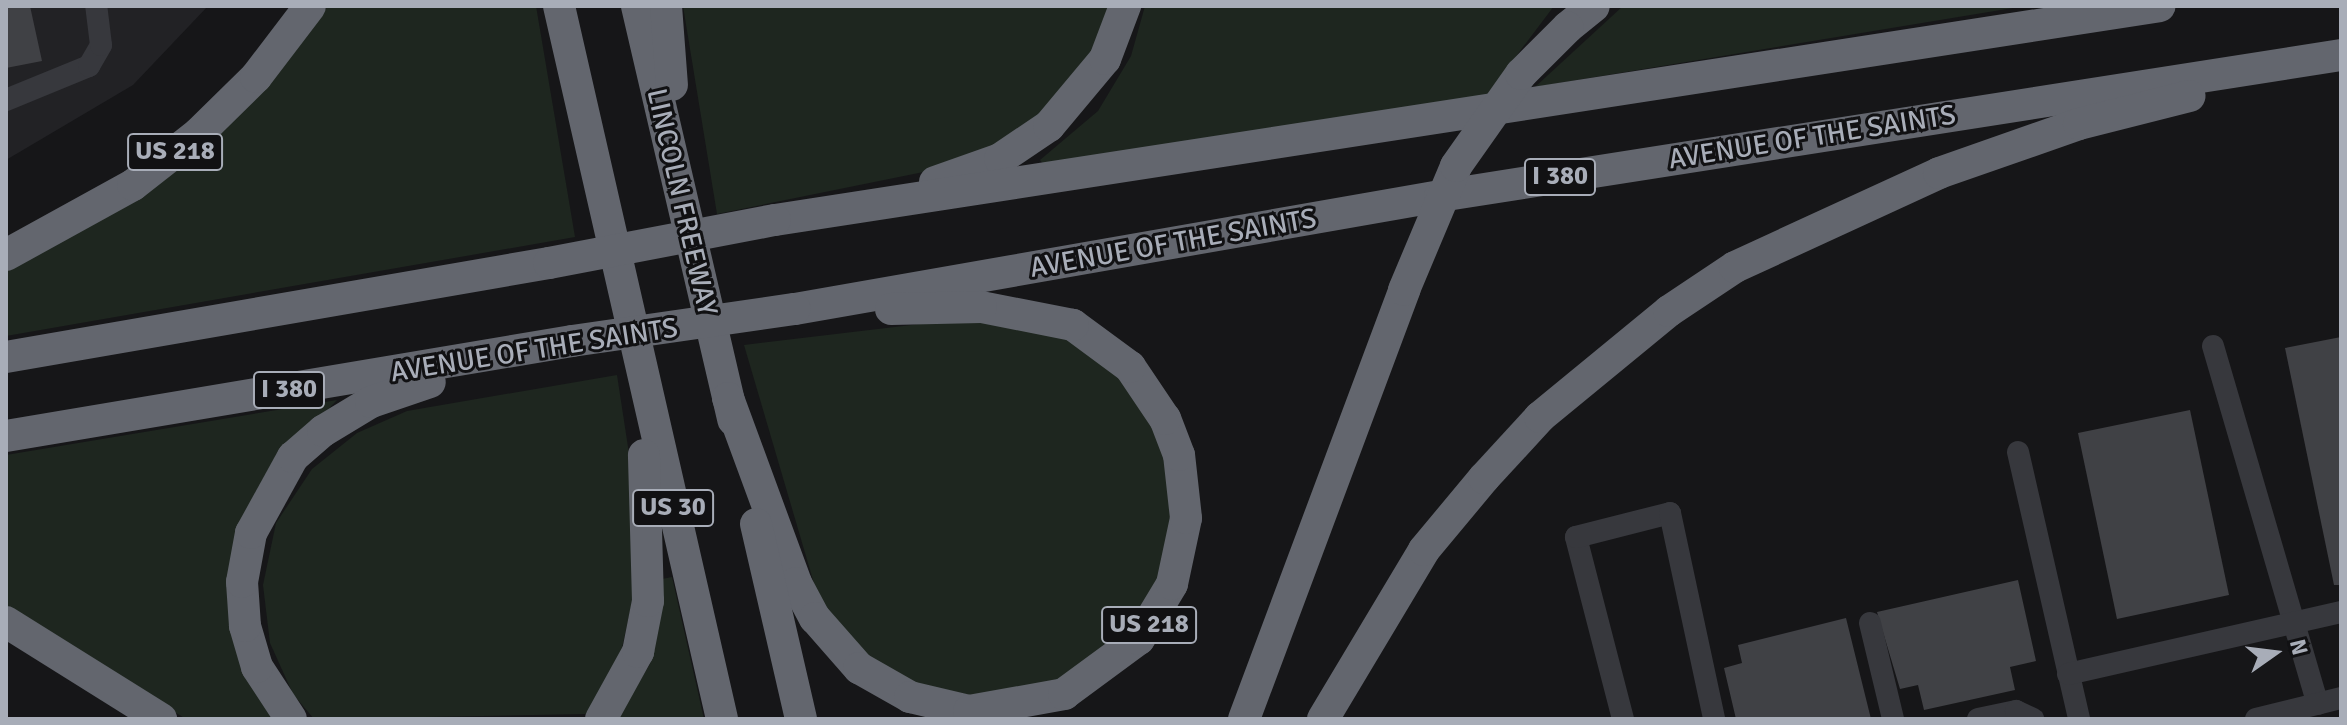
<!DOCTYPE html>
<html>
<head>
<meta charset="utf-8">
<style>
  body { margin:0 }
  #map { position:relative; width:2347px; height:725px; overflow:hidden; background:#161618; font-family:Signika,sans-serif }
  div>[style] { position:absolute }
  .built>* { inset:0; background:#222225 }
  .green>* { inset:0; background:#1e261f }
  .building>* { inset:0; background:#404145 }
  .minor>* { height:22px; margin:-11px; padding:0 11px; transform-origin:11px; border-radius:11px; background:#37383d }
  .highway>* { height:32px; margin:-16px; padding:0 16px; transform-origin:16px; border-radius:16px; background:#63666e }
  .highway-bridge>* { height:32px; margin:-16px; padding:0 16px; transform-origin:16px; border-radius:16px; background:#63666e }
  span { translate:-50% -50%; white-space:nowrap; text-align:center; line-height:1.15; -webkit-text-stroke:6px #111113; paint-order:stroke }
  .shield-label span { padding:2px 6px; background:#111113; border:2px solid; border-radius:6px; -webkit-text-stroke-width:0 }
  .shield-label { font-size:26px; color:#a8adb8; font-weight:700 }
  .street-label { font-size:28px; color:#a8adb8 }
  .frame { position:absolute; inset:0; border:8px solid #a8adb8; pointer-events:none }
  .north { position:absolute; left:2235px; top:613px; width:80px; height:80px; -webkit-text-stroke:6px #111113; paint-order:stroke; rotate:76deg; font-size:22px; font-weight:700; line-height:32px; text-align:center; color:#a8adb8 }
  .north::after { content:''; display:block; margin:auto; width:28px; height:36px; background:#a8adb8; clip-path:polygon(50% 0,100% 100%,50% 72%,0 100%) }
</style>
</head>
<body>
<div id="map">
  <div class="built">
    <div style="clip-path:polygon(6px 6px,208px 6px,133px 85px,6px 160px)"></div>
  </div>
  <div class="green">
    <div style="clip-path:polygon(328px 6px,536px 6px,575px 237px,6px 336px,6px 271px,232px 121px)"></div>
    <div style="clip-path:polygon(683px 6px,1119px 6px,1102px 50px,1051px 115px,963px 164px,717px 214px)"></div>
    <div style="clip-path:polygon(1145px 6px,1554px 6px,1486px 96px,1046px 168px,1040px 160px,1098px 111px,1131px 56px)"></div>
    <div style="clip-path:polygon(1623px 6px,2025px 6px,1535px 87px)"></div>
    <div style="clip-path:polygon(979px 317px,1034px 323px,1099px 356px,1153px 418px,1176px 493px,1167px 572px,1140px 619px,1093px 667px,994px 701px,908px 681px,867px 658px,818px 597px,744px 345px)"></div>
    <div style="clip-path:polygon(617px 375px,630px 460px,633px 598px,618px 666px,586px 714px,314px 719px,293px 694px,270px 643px,263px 585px,276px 523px,312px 469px,357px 433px,407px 411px)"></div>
    <div style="clip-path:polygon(337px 400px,269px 472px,249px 673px,272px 719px,186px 719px,6px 609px,6px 455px)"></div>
    <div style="clip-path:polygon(672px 577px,704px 719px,617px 719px,650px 664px,662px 579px)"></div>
  </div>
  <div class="building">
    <div style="clip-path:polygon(6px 6px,30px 6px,42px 61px,6px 68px)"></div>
    <div style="clip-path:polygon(2341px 337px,2341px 585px,2334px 585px,2285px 348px)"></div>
    <div style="clip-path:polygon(2190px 410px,2229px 595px,2117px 619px,2078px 433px)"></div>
    <div style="clip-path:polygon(2018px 580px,2036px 661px,2010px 667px,2015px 690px,1924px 710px,1918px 685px,1900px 689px,1877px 612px)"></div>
    <div style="clip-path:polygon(1846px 618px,1871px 719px,1736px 719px,1724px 668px,1742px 663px,1738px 645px)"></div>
  </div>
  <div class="minor">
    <div style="left:6px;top:100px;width:90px;rotate:-22.3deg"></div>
    <div style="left:89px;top:66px;width:24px;rotate:-60deg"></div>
    <div style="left:101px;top:45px;width:39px;rotate:-97deg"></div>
    <div style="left:2213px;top:346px;width:373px;rotate:73.7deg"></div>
    <div style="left:2018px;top:452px;width:274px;rotate:77.1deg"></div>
    <div style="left:1870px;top:623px;width:99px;rotate:76.5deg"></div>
    <div style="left:2068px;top:674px;width:280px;rotate:-12.8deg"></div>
    <div style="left:1623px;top:719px;width:188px;rotate:-104.5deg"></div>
    <div style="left:1576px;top:537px;width:97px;rotate:-14.3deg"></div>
    <div style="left:1670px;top:513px;width:211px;rotate:77.9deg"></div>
    <div style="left:1978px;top:719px;width:39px;rotate:-12deg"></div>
    <div style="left:2016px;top:711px;width:19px;rotate:25deg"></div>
    <div style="left:2256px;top:719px;width:88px;rotate:-13.9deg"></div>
  </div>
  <div class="highway">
    <div style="left:559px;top:6px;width:731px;rotate:77.12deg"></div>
    <div style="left:637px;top:6px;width:425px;rotate:76.9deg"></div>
    <div style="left:666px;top:6px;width:79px;rotate:85.7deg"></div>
    <div style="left:1568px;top:27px;width:33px;rotate:-39deg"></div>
    <div style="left:935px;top:182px;width:69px;rotate:-19.5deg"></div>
    <div style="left:1000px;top:159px;width:59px;rotate:-34deg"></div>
    <div style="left:1049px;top:126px;width:87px;rotate:-50.1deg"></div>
    <div style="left:1105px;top:59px;width:57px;rotate:-69.3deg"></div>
    <div style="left:775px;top:220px;width:1401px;rotate:-8.78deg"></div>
    <div style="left:6px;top:255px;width:145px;rotate:-28.9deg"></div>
    <div style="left:133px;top:185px;width:84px;rotate:-38.2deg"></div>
    <div style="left:199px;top:133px;width:80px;rotate:-44.5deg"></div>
    <div style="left:256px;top:77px;width:89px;rotate:-52.7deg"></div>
    <div style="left:795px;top:309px;width:655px;rotate:-9.94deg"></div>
    <div style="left:1440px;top:196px;width:912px;rotate:-8.89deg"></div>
    <div style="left:6px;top:357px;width:551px;rotate:-9.82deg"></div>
    <div style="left:728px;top:398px;width:197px;rotate:69.8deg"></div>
    <div style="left:796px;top:583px;width:40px;rotate:62deg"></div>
    <div style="left:815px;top:618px;width:67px;rotate:48.7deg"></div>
    <div style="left:859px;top:668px;width:59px;rotate:29.6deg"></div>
    <div style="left:910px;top:697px;width:61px;rotate:13.3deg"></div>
    <div style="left:969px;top:711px;width:97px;rotate:-10.1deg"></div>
    <div style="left:1064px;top:694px;width:93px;rotate:-36.3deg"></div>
    <div style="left:1139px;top:639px;width:64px;rotate:-59deg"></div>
    <div style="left:1172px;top:584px;width:67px;rotate:-78deg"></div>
    <div style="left:1186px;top:518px;width:63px;rotate:-96.3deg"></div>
    <div style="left:1179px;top:455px;width:39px;rotate:-111deg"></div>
    <div style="left:1165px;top:419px;width:63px;rotate:-123.9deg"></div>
    <div style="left:1130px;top:367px;width:71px;rotate:-143.6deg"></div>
    <div style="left:1073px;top:325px;width:94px;rotate:-168.9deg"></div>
    <div style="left:981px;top:307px;width:90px;rotate:178.7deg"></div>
    <div style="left:6px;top:436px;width:574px;rotate:-9.53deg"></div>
    <div style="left:756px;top:524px;width:200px;rotate:77deg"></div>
    <div style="left:6px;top:622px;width:183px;rotate:32deg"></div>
    <div style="left:291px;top:719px;width:62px;rotate:-123.2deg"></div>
    <div style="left:257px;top:667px;width:43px;rotate:-106.3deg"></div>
    <div style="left:245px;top:626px;width:44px;rotate:-93.9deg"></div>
    <div style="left:242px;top:582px;width:50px;rotate:-79.6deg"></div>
    <div style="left:251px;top:533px;width:87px;rotate:-61.1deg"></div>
    <div style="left:293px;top:457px;width:40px;rotate:-41deg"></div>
    <div style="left:323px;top:431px;width:56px;rotate:-31.1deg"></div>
    <div style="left:371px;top:402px;width:62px;rotate:-18.7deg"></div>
    <div style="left:601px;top:719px;width:77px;rotate:-61.1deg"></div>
    <div style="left:638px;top:652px;width:52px;rotate:-78.9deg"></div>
    <div style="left:648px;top:601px;width:146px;rotate:-91.6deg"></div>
    <div style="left:1244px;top:719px;width:458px;rotate:-69.5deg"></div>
    <div style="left:1323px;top:719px;width:197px;rotate:-59.1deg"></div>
    <div style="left:1424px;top:550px;width:94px;rotate:-50.2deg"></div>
    <div style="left:1484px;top:478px;width:83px;rotate:-47.4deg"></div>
    <div style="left:1540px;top:417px;width:167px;rotate:-39.4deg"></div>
    <div style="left:1669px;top:311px;width:79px;rotate:-33.7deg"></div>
    <div style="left:1735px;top:267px;width:225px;rotate:-24.7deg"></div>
    <div style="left:1939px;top:173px;width:148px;rotate:-19.3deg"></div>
    <div style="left:2079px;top:124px;width:114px;rotate:-14.2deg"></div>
  </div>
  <div class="highway-bridge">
    <div style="left:549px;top:263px;width:230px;rotate:-10.8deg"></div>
    <div style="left:1404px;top:290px;width:134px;rotate:-67.2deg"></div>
    <div style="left:1456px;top:166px;width:113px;rotate:-54.8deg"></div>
    <div style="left:1521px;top:74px;width:66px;rotate:-45deg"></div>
    <div style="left:572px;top:341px;width:225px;rotate:-8.2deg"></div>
  </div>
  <div class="shield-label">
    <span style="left:175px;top:152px">US 218</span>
    <span style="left:1560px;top:177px">I 380</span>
    <span style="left:289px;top:390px">I 380</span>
    <span style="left:673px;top:508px">US 30</span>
    <span style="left:1149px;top:625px">US 218</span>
  </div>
  <div class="street-label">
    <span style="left:1812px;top:137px;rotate:-9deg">AVENUE OF THE SAINTS</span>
    <span style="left:682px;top:202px;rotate:77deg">LINCOLN FREEWAY</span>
    <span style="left:1173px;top:243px;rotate:-10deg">AVENUE OF THE SAINTS</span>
    <span style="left:534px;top:350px;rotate:-9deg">AVENUE OF THE SAINTS</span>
  </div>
  <div class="frame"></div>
  <div class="north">N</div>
</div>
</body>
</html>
